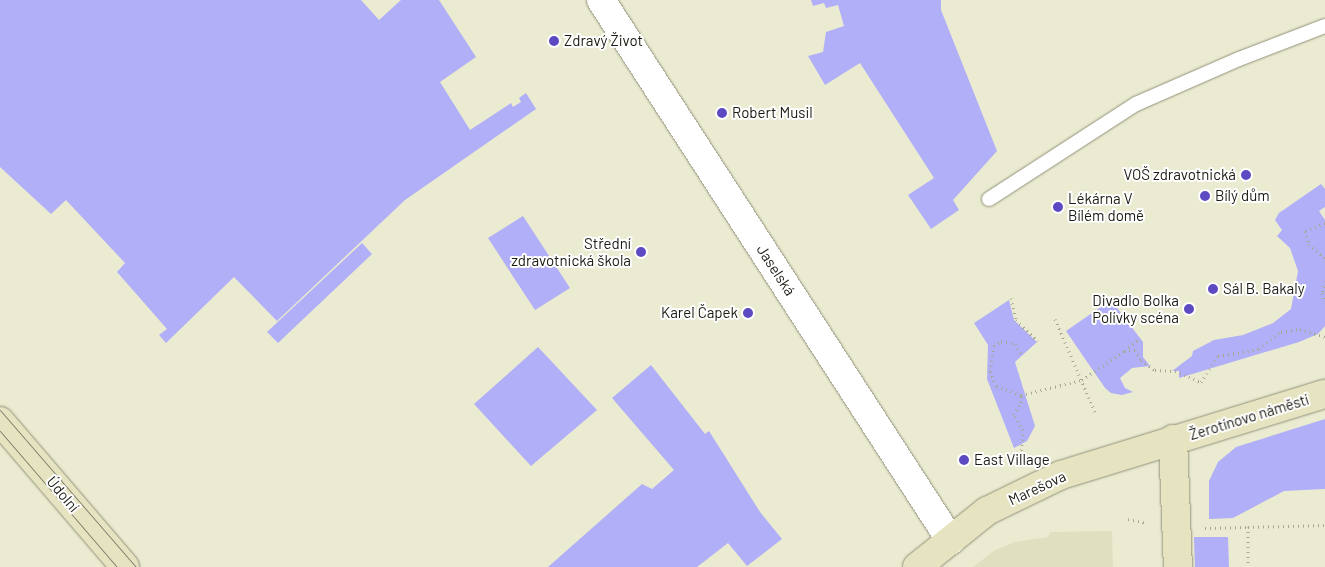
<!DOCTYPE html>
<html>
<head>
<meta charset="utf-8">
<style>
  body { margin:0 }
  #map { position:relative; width:1325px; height:567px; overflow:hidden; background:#ebebd2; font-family:Barlow,sans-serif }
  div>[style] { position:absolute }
  .built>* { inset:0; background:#e0e0c0 }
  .green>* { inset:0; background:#b0aff7 }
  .path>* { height:3px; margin-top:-1.5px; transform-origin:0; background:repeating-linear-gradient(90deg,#a7a794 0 1px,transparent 0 5px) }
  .roads { filter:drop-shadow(0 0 1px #92927b) drop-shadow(0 0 1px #92927b) }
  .lane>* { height:14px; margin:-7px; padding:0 7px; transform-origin:7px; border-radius:7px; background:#fff }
  .street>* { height:28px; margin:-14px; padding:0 14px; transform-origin:14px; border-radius:14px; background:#fff }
  .secondary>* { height:28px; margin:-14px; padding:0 14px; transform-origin:14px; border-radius:14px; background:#e6e4c0 }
  .tram>* { height:1px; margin:-0.5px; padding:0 0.5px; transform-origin:0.5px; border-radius:0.5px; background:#7b7b6a }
  .dots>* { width:14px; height:14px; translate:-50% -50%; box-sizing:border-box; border:2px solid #fff; border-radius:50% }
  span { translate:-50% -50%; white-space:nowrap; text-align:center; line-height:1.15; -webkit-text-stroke:4px #fff; paint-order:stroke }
  .poi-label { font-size:15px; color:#1b1b12 }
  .left { translate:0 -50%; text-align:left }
  .right { translate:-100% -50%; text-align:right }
  .street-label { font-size:15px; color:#1b1b12 }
</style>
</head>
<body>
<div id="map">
  <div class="built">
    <div style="clip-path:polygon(1112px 531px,1113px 567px,973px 567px,995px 550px,1015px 542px,1048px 537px,1050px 532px)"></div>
  </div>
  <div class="green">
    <div style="clip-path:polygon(0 0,361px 0,379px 20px,401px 0,439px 0,476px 57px,440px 82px,470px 130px,511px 103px,513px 107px,521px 102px,519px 98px,526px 93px,536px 109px,405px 200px,277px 321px,234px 277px,166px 343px,159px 335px,167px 329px,117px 272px,125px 263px,66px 200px,51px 214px,0 167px)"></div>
    <div style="clip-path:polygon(811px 0,941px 0,941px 10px,997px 151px,953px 200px,959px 210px,931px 229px,908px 195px,934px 178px,860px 63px,825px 85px,808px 56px,823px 52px,826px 32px,844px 26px,838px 5px,826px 8px,824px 3px,813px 6px)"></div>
    <div style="clip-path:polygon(1321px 184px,1325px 189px,1325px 207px,1319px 211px,1325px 220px,1325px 326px,1318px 334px,1299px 342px,1179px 378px,1179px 371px,1172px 371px,1192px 356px,1193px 351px,1214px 340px,1243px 335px,1273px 323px,1291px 309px,1298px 271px,1290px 248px,1277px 236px,1282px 230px,1275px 220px,1279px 213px)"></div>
    <div style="clip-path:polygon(523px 216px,570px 288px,535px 310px,488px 238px)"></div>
    <div style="clip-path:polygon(362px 243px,372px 254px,278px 343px,267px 332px)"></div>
    <div style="clip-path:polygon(1009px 300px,1014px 320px,1037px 342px,1015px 362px,1035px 426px,1027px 441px,1014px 448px,987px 379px,988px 345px,974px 323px)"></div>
    <div style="clip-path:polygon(1111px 300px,1143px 342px,1143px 357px,1150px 366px,1132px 368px,1120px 378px,1125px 388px,1133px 392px,1122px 395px,1111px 393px,1105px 388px,1066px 331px)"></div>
    <div style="clip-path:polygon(538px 347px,597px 410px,531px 466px,474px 404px)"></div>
    <div style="clip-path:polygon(651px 365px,705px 434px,709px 431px,760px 512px,782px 539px,747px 566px,728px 543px,697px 567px,548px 567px,642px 484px,652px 489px,674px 470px,612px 398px)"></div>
    <div style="clip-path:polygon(1325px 419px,1325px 489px,1284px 491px,1233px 518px,1209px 519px,1209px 481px,1218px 462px,1236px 447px)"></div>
    <div style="clip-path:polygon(1194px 537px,1228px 537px,1229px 567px,1195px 567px)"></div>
  </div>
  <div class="path">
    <div style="left:1325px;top:223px;width:22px;rotate:158deg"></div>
    <div style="left:1305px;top:231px;width:14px;rotate:73deg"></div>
    <div style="left:1309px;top:244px;width:21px;rotate:41deg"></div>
    <div style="left:1325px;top:281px;width:12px;rotate:104deg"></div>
    <div style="left:1322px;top:293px;width:7px;rotate:63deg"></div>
    <div style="left:1011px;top:298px;width:23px;rotate:77deg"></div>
    <div style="left:1016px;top:320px;width:30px;rotate:44deg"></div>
    <div style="left:1055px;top:319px;width:103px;rotate:66.7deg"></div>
    <div style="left:1125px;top:351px;width:20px;rotate:-41deg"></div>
    <div style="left:1021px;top:395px;width:63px;rotate:-13.8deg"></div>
    <div style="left:1082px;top:380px;width:51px;rotate:-34.6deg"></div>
    <div style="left:1124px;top:351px;width:11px;rotate:-5deg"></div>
    <div style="left:1135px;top:350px;width:12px;rotate:59deg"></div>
    <div style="left:1141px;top:360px;width:17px;rotate:36deg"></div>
    <div style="left:1155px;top:370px;width:20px;rotate:3deg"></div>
    <div style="left:1175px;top:371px;width:28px;rotate:23deg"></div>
    <div style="left:1201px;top:382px;width:31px;rotate:-57deg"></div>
    <div style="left:1218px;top:356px;width:42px;rotate:-9.7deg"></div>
    <div style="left:1259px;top:349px;width:28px;rotate:-38deg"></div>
    <div style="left:1281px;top:332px;width:19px;rotate:-9deg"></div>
    <div style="left:1300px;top:329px;width:26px;rotate:18deg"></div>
    <div style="left:1021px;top:455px;width:25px;rotate:-85deg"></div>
    <div style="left:1023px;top:430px;width:19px;rotate:-122deg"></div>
    <div style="left:1013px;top:414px;width:14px;rotate:-54deg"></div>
    <div style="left:1021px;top:403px;width:8px;rotate:-90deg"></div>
    <div style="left:1021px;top:395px;width:27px;rotate:-160deg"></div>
    <div style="left:996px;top:386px;width:16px;rotate:-112deg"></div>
    <div style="left:990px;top:371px;width:25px;rotate:-81deg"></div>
    <div style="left:994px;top:346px;width:9px;rotate:-36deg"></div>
    <div style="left:1001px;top:341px;width:14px;rotate:12deg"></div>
    <div style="left:1015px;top:344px;width:13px;rotate:58deg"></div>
    <div style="left:1128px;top:519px;width:19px;rotate:12deg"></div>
    <div style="left:1205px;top:528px;width:43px;rotate:-1.3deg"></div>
    <div style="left:1248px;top:567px;width:40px;rotate:-90deg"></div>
    <div style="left:1248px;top:527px;width:77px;rotate:-1.5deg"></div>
  </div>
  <div class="roads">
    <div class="lane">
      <div style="left:989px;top:199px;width:175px;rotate:-32.9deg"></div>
      <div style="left:1136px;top:104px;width:112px;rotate:-23.6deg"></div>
      <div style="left:1239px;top:59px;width:92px;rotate:-21deg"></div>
    </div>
    <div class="street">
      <div style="left:601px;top:0;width:644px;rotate:57.1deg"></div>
    </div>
    <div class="secondary">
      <div style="left:0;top:421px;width:192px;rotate:49.4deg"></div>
      <div style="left:1173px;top:439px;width:128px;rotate:87.8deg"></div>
      <div style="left:917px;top:567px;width:90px;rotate:-38.7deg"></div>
      <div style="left:987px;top:511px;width:82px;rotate:-25.9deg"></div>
      <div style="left:1061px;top:475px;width:276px;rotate:-17.1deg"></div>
    </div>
  </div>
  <div class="tram">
    <div style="left:0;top:410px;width:208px;rotate:49.1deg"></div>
    <div style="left:0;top:431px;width:179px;rotate:49.3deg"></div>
  </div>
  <div class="dots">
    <div style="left:554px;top:41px;background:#5c4ac2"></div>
    <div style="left:722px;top:113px;background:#5c4ac2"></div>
    <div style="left:1246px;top:175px;background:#5c4ac2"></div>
    <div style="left:1205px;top:196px;background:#5c4ac2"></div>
    <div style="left:1058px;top:207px;background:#5c4ac2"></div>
    <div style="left:641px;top:252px;background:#5c4ac2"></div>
    <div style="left:1213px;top:289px;background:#5c4ac2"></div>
    <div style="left:1189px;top:309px;background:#5c4ac2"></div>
    <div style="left:748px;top:313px;background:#5c4ac2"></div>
    <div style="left:964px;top:460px;background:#5c4ac2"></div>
  </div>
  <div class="poi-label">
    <span class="left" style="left:564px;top:41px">Zdravý Život</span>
    <span class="left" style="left:732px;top:113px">Robert Musil</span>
    <span class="right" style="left:1236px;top:175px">VOŠ zdravotnická</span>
    <span class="left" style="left:1215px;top:196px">Bílý dům</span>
    <span class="left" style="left:1068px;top:207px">Lékárna V<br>Bílém domě</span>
    <span class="right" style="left:631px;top:252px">Střední<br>zdravotnická škola</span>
    <span class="left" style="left:1223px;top:289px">Sál B. Bakaly</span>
    <span class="right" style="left:1179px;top:309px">Divadlo Bolka<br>Polívky scéna</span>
    <span class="right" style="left:738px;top:313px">Karel Čapek</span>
    <span class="left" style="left:974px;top:460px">East Village</span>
  </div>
  <div class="street-label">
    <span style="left:776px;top:270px;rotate:57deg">Jaselská</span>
    <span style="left:1249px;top:417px;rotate:-17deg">Žerotínovo náměstí</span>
    <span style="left:1037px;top:488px;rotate:-25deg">Marešova</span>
    <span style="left:63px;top:494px;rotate:50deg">Údolní</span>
  </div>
</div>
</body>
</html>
